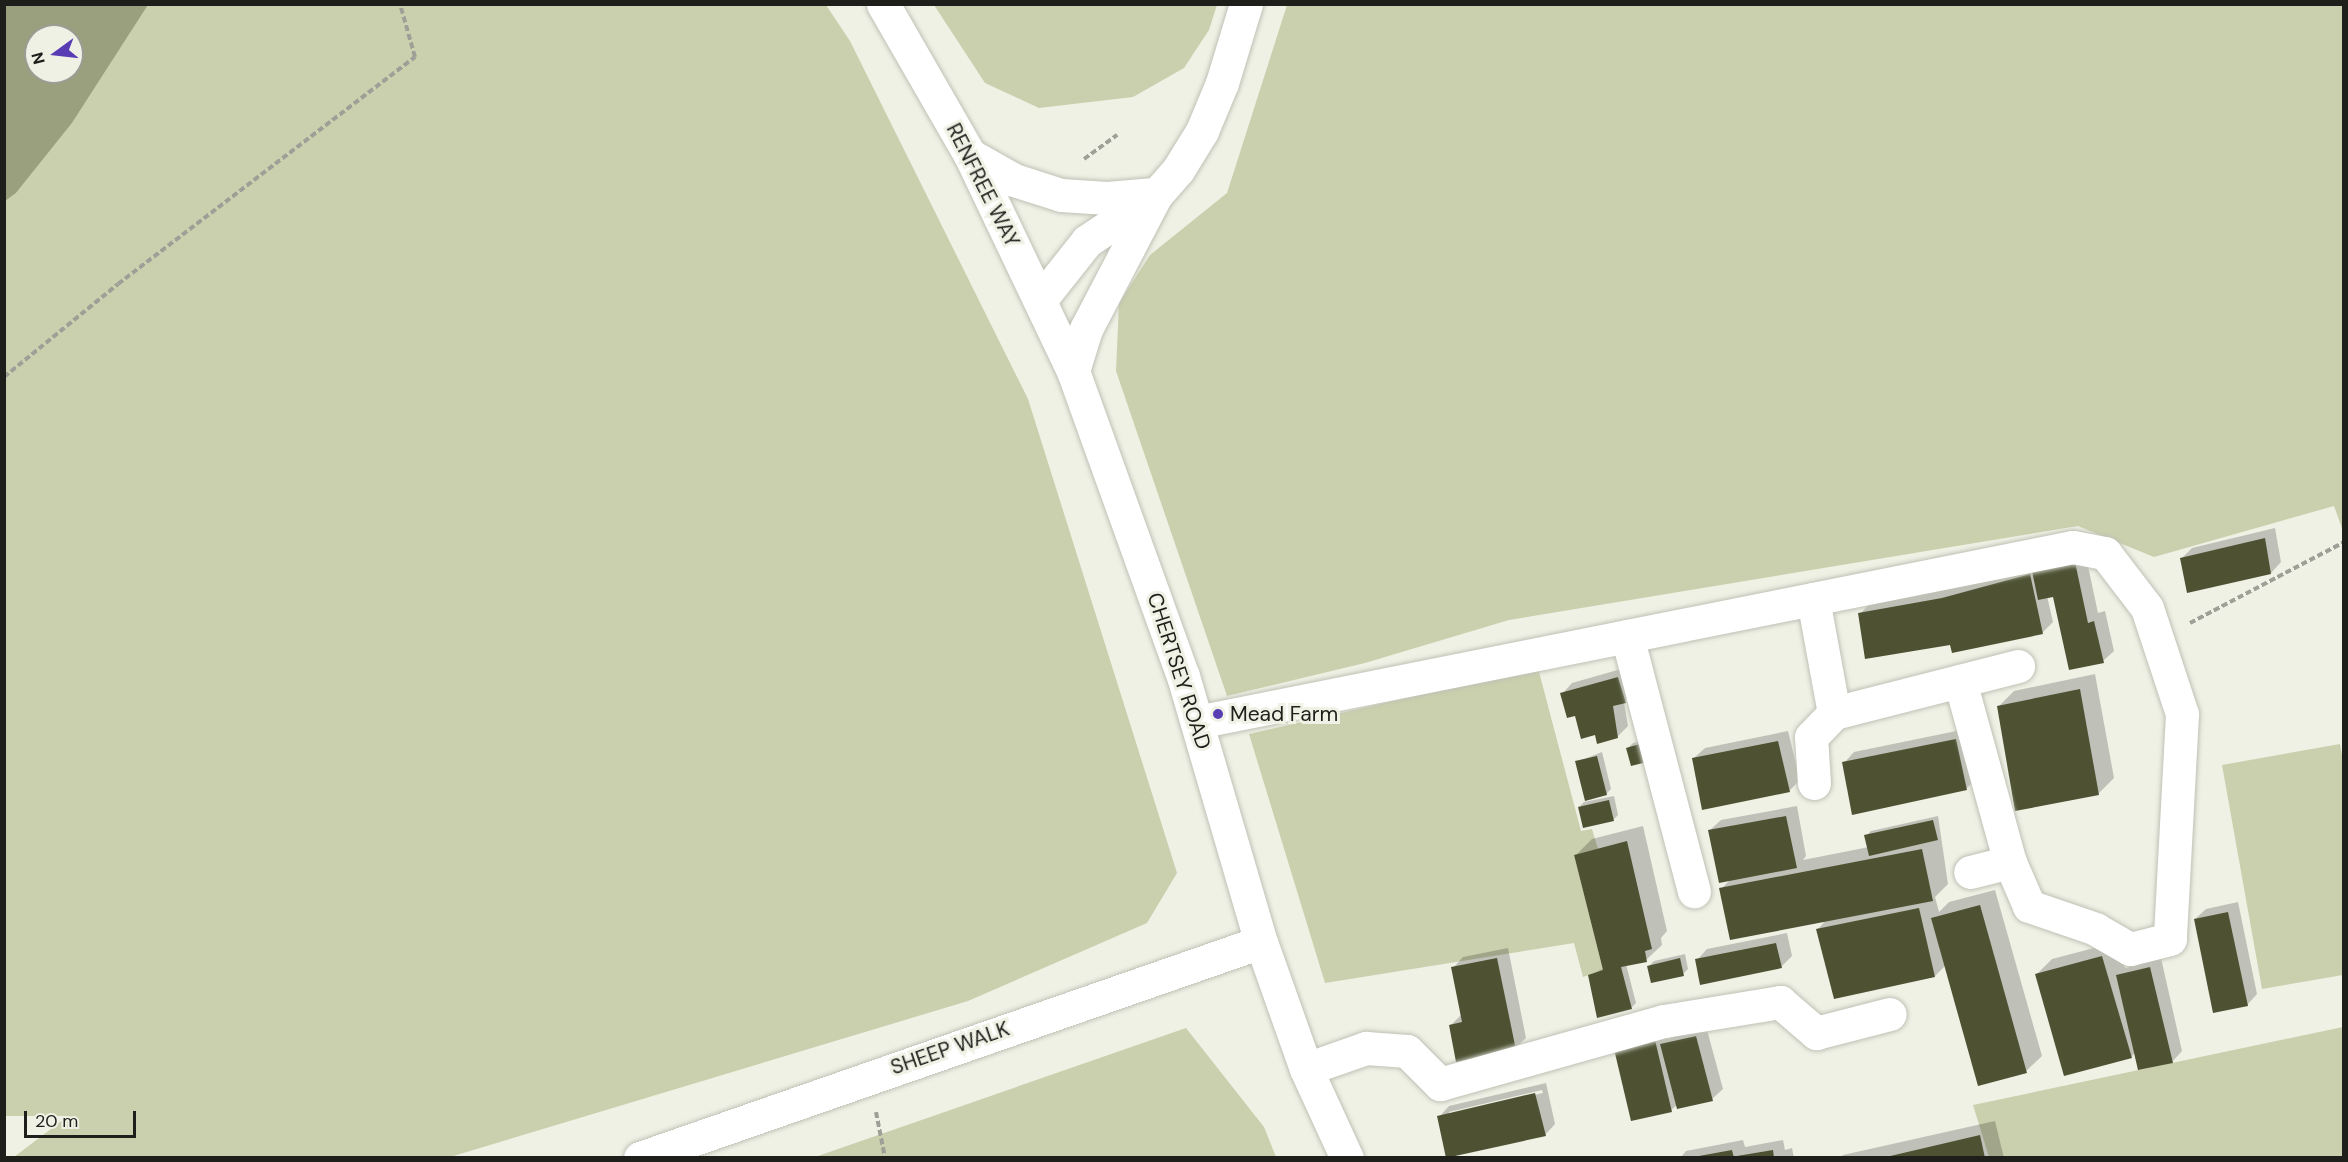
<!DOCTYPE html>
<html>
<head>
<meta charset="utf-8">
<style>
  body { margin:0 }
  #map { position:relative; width:2348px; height:1162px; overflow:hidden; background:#eff1e5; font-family:"DM Sans",sans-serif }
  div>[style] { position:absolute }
  .green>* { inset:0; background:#cad0ad }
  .water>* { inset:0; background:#9a9f7d }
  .shadow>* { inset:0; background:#0003 }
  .building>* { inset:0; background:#4e5233 }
  .path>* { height:4px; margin-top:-2px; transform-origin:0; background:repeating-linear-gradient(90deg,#9e9f96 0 6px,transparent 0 9px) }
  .roads { filter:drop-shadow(0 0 2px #bfc1b5) drop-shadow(0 0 2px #bfc1b5) }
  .minor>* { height:33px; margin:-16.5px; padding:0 16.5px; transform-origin:16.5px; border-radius:16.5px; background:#fff }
  .major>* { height:33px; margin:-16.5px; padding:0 16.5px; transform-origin:16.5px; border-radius:16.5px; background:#fff }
  .dots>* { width:16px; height:16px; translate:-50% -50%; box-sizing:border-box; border:3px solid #eff1e5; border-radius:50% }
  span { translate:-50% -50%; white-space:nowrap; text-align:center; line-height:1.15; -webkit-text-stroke:6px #eff1e5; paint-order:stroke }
  .street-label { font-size:21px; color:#1e1e1a }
  .poi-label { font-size:21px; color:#1e1e1a }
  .left { translate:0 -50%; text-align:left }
  .frame { position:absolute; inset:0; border:6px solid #1e1e1a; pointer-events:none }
  .north { position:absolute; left:24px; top:24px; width:60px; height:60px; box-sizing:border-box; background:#eff1e5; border:2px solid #9b9d94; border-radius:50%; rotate:255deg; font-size:16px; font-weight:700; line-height:24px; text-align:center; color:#1e1e1a }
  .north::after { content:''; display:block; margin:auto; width:21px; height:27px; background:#573cb4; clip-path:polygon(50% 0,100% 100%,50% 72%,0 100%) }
  .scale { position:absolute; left:24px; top:1111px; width:112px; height:27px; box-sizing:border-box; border:3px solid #1e1e1a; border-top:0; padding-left:8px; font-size:18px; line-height:21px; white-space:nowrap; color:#1e1e1a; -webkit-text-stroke:4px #eff1e5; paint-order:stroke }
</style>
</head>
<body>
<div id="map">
  <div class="green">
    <div style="clip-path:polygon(148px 5px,826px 5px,850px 41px,1028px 399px,1177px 873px,1147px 923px,968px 1001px,450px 1157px,14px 1157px,68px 1116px,5px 1116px,4px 201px,16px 193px,72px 123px)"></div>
    <div style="clip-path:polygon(934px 5px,1217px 5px,1209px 30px,1184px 68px,1133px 97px,1039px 108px,985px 83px)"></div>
    <div style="clip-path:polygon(1287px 5px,2343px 5px,2343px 531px,2334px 506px,2154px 557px,2078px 526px,1509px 620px,1365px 663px,1227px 696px,1116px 371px,1119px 303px,1150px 255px,1227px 193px)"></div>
    <div style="clip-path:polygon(1538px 668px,1581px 831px,1592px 829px,1598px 849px,1574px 855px,1603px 970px,1583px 977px,1574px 943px,1325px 983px,1249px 734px)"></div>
    <div style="clip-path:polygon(2340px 744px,2344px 766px,2343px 975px,2262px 989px,2222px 765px)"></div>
    <div style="clip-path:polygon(2343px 1027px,2343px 1157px,1989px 1157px,1973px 1105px)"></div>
    <div style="clip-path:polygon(1186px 1028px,1264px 1127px,1276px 1157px,815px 1157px)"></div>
  </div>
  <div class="water">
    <div style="clip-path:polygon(evenodd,5px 4px,148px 5px,72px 123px,16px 193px,5px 201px,5px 4px,36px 36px,72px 36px,72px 72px,36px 72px,36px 36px)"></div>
  </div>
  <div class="shadow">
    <div style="clip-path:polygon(2275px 528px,2281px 562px,2271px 573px,2181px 559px,2192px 548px)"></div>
    <div style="clip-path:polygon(2085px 552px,2098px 613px,2105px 611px,2114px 651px,2103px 661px,2055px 595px,2047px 596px,2053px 622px,2043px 632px,1951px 643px,1860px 614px,1870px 603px)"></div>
    <div style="clip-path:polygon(1628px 667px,1635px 691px,1624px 702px,1628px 726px,1617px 737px,1596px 733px,1576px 715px,1562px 694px,1572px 683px)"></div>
    <div style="clip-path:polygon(2095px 674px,2114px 778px,2098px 794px,1998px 707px,2014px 691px)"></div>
    <div style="clip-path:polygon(1966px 729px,1977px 778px,1966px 789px,1844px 763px,1854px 752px)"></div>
    <div style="clip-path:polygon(1788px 731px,1800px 780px,1789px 791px,1694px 758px,1705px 748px)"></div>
    <div style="clip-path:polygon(1655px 737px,1659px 754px,1628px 748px,1633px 743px)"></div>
    <div style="clip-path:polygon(1602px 752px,1611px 789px,1606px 794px,1577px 762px)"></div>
    <div style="clip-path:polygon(1614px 796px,1618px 815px,1613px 820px,1579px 807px,1584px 802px)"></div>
    <div style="clip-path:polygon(1797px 806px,1806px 856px,1803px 860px,1869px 847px,1866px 836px,1871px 831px,1938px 816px,1948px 884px,1935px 897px,1939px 912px,1949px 902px,1995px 890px,2042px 1056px,2026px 1071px,1946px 965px,1935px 976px,1818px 929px,1826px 920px,1721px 889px,1731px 879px,1710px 830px,1721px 820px)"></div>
    <div style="clip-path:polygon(1643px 826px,1667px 931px,1661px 938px,1662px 945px,1646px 960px,1626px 964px,1636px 1003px,1631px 1008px,1589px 976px,1604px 968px,1576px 855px,1592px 839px)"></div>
    <div style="clip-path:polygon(2238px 902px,2257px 994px,2247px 1005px,2195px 919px,2206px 909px)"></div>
    <div style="clip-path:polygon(1787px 933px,1792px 956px,1781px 967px,1697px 960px,1707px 949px)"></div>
    <div style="clip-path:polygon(2117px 942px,2125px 968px,2161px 958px,2182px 1051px,2172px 1062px,2135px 1053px,2131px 1057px,2036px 975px,2052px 959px)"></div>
    <div style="clip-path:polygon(1508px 948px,1526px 1038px,1515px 1048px,1451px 1025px,1461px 1015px,1453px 968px,1463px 957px)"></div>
    <div style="clip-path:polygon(1685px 954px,1688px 969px,1683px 974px,1649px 966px,1654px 961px)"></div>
    <div style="clip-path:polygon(1706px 1026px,1723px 1089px,1712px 1099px,1677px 1105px,1671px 1110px,1616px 1050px,1666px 1030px,1668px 1039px)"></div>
    <div style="clip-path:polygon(evenodd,1546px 1083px,1555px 1124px,1545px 1135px,1439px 1117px,1449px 1106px,1546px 1083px,1542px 1090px,1543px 1093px,1449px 1115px,1449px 1112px,1542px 1090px)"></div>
    <div style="clip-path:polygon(1995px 1121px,2004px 1158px,1840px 1158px,1843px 1155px)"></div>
    <div style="clip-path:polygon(1743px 1140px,1745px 1147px,1783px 1140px,1785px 1150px,1792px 1148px,1794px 1158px,1680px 1158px,1686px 1151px)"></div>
  </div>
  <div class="building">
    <div style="clip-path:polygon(2265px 538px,2271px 574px,2187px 593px,2180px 558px)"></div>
    <div style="clip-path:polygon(2075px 562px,2088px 623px,2094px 621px,2104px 663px,2069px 670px,2053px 597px,2038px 600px,2032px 571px)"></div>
    <div style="clip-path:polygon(2030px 574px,2043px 634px,1952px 653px,1950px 645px,1865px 659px,1858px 613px,1942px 598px)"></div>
    <div style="clip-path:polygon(1618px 677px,1626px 703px,1613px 706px,1618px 738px,1597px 744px,1595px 735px,1581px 739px,1575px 716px,1567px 718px,1560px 693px)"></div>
    <div style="clip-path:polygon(2080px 689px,2099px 795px,2015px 811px,1997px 706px)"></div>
    <div style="clip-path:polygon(1956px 739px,1967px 790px,1852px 815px,1842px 762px)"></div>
    <div style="clip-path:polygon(1650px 741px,1655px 760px,1631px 766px,1626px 748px)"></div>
    <div style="clip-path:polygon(1778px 741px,1790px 792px,1702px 810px,1692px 758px)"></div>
    <div style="clip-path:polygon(1597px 756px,1607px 795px,1585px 801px,1575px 761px)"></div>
    <div style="clip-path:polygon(1609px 800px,1614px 821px,1583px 828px,1578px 807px)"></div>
    <div style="clip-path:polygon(1786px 816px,1797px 868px,1719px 883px,1708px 830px)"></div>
    <div style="clip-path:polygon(1933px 820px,1938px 840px,1869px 856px,1864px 835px)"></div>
    <div style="clip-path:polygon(1627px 841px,1652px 949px,1645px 951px,1647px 962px,1621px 967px,1632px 1009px,1597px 1018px,1588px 975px,1603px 970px,1574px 855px)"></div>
    <div style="clip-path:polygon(1922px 849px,1933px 901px,1730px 940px,1719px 888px)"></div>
    <div style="clip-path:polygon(1980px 905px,2027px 1073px,1978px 1086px,1931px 918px)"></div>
    <div style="clip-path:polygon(1919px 908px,1935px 977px,1834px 999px,1816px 929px)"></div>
    <div style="clip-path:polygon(2228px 912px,2248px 1006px,2213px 1013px,2194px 919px)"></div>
    <div style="clip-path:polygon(1776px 943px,1782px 968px,1700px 985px,1695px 959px)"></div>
    <div style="clip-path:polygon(2102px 956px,2132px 1058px,2064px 1076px,2035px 974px)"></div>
    <div style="clip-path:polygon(1497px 958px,1516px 1050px,1456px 1062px,1449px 1025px,1462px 1022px,1451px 967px)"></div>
    <div style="clip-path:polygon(1680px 958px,1684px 976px,1651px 983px,1647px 966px)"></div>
    <div style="clip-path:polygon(2150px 967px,2173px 1063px,2138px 1070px,2116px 975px)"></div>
    <div style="clip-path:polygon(1696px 1036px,1713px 1101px,1677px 1109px,1660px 1044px)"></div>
    <div style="clip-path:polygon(1655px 1040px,1672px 1112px,1631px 1121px,1614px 1049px)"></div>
    <div style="clip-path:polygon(1535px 1093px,1546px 1136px,1446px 1158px,1437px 1116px)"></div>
    <div style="clip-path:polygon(1980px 1135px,1985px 1158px,1886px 1158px,1886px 1157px)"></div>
    <div style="clip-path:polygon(1732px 1150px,1734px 1158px,1700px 1158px,1699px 1156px)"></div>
    <div style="clip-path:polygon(1773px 1150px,1774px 1158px,1737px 1158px,1737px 1156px)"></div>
  </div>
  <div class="path">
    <div style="left:1084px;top:159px;width:41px;rotate:-36deg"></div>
    <div style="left:4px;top:377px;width:147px;rotate:-39.2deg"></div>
    <div style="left:118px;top:284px;width:374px;rotate:-37.4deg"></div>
    <div style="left:415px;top:57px;width:55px;rotate:-105.8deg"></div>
    <div style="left:2190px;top:623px;width:174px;rotate:-27.7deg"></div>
    <div style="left:876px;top:1112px;width:47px;rotate:78.9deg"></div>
  </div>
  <div class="roads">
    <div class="minor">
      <div style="left:970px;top:155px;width:51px;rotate:29.6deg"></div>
      <div style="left:1014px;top:180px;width:49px;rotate:17.7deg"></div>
      <div style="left:1061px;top:195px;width:46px;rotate:3.7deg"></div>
      <div style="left:1107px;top:198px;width:47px;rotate:-4.9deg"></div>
      <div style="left:1041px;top:299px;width:74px;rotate:-51.6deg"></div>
      <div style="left:1087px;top:241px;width:84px;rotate:-33.9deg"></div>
      <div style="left:1157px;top:194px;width:32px;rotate:-49deg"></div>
      <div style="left:1178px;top:170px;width:46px;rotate:-58.4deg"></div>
      <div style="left:1202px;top:131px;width:52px;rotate:-67.4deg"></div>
      <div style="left:1222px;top:83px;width:83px;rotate:-73.1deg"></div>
      <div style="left:1073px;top:371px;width:44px;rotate:-72.8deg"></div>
      <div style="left:1086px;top:329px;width:151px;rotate:-62.4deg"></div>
      <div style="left:1813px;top:599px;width:116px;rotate:79.6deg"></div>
      <div style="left:1834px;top:713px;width:190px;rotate:-14.3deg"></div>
      <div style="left:1627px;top:636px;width:264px;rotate:75.3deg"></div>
      <div style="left:1960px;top:681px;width:188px;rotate:74.6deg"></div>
      <div style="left:1197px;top:722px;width:893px;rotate:-11.3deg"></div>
      <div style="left:2073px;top:547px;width:33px;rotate:11deg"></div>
      <div style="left:2105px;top:553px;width:69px;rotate:52.6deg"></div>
      <div style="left:2147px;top:608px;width:112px;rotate:71.7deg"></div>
      <div style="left:2182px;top:714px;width:225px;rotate:93.1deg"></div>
      <div style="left:2170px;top:939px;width:41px;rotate:166deg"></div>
      <div style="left:2130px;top:949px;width:39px;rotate:-150deg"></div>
      <div style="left:2096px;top:929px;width:71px;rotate:-161.1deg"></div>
      <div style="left:2029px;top:906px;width:48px;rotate:-113.4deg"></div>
      <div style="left:2010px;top:862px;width:41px;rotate:166deg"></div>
      <div style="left:1814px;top:783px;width:46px;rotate:-93.7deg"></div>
      <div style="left:1811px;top:737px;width:33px;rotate:-46deg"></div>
      <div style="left:1306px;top:1069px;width:64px;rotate:-19.3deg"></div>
      <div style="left:1366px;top:1048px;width:41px;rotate:4.2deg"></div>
      <div style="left:1407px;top:1051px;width:47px;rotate:45deg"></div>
      <div style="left:1440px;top:1084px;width:233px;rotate:-15.7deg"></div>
      <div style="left:1664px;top:1021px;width:118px;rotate:-9.3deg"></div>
      <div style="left:1780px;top:1002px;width:48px;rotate:40.7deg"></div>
      <div style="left:1816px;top:1033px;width:76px;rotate:-14.4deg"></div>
      <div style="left:640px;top:1158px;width:657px;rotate:-19.18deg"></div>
    </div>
    <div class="major">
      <div style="left:883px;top:4px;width:174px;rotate:60.1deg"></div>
      <div style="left:970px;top:155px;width:239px;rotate:64.5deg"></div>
      <div style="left:1073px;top:371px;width:324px;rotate:70.2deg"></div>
      <div style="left:1183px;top:676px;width:277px;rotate:73.7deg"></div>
      <div style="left:1261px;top:942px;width:135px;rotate:70.5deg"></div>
      <div style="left:1306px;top:1069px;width:98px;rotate:65.3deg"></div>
    </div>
  </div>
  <div class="dots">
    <div style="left:1218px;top:714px;background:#573cb4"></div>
  </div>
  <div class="street-label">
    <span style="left:983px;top:185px;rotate:63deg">RENFREE WAY</span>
    <span style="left:1179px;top:671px;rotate:72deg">CHERTSEY ROAD</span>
    <span style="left:950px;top:1048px;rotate:-19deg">SHEEP WALK</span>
  </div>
  <div class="poi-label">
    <span class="left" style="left:1230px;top:714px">Mead Farm</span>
  </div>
  <div class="frame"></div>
  <div class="north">N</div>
  <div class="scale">20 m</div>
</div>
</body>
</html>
